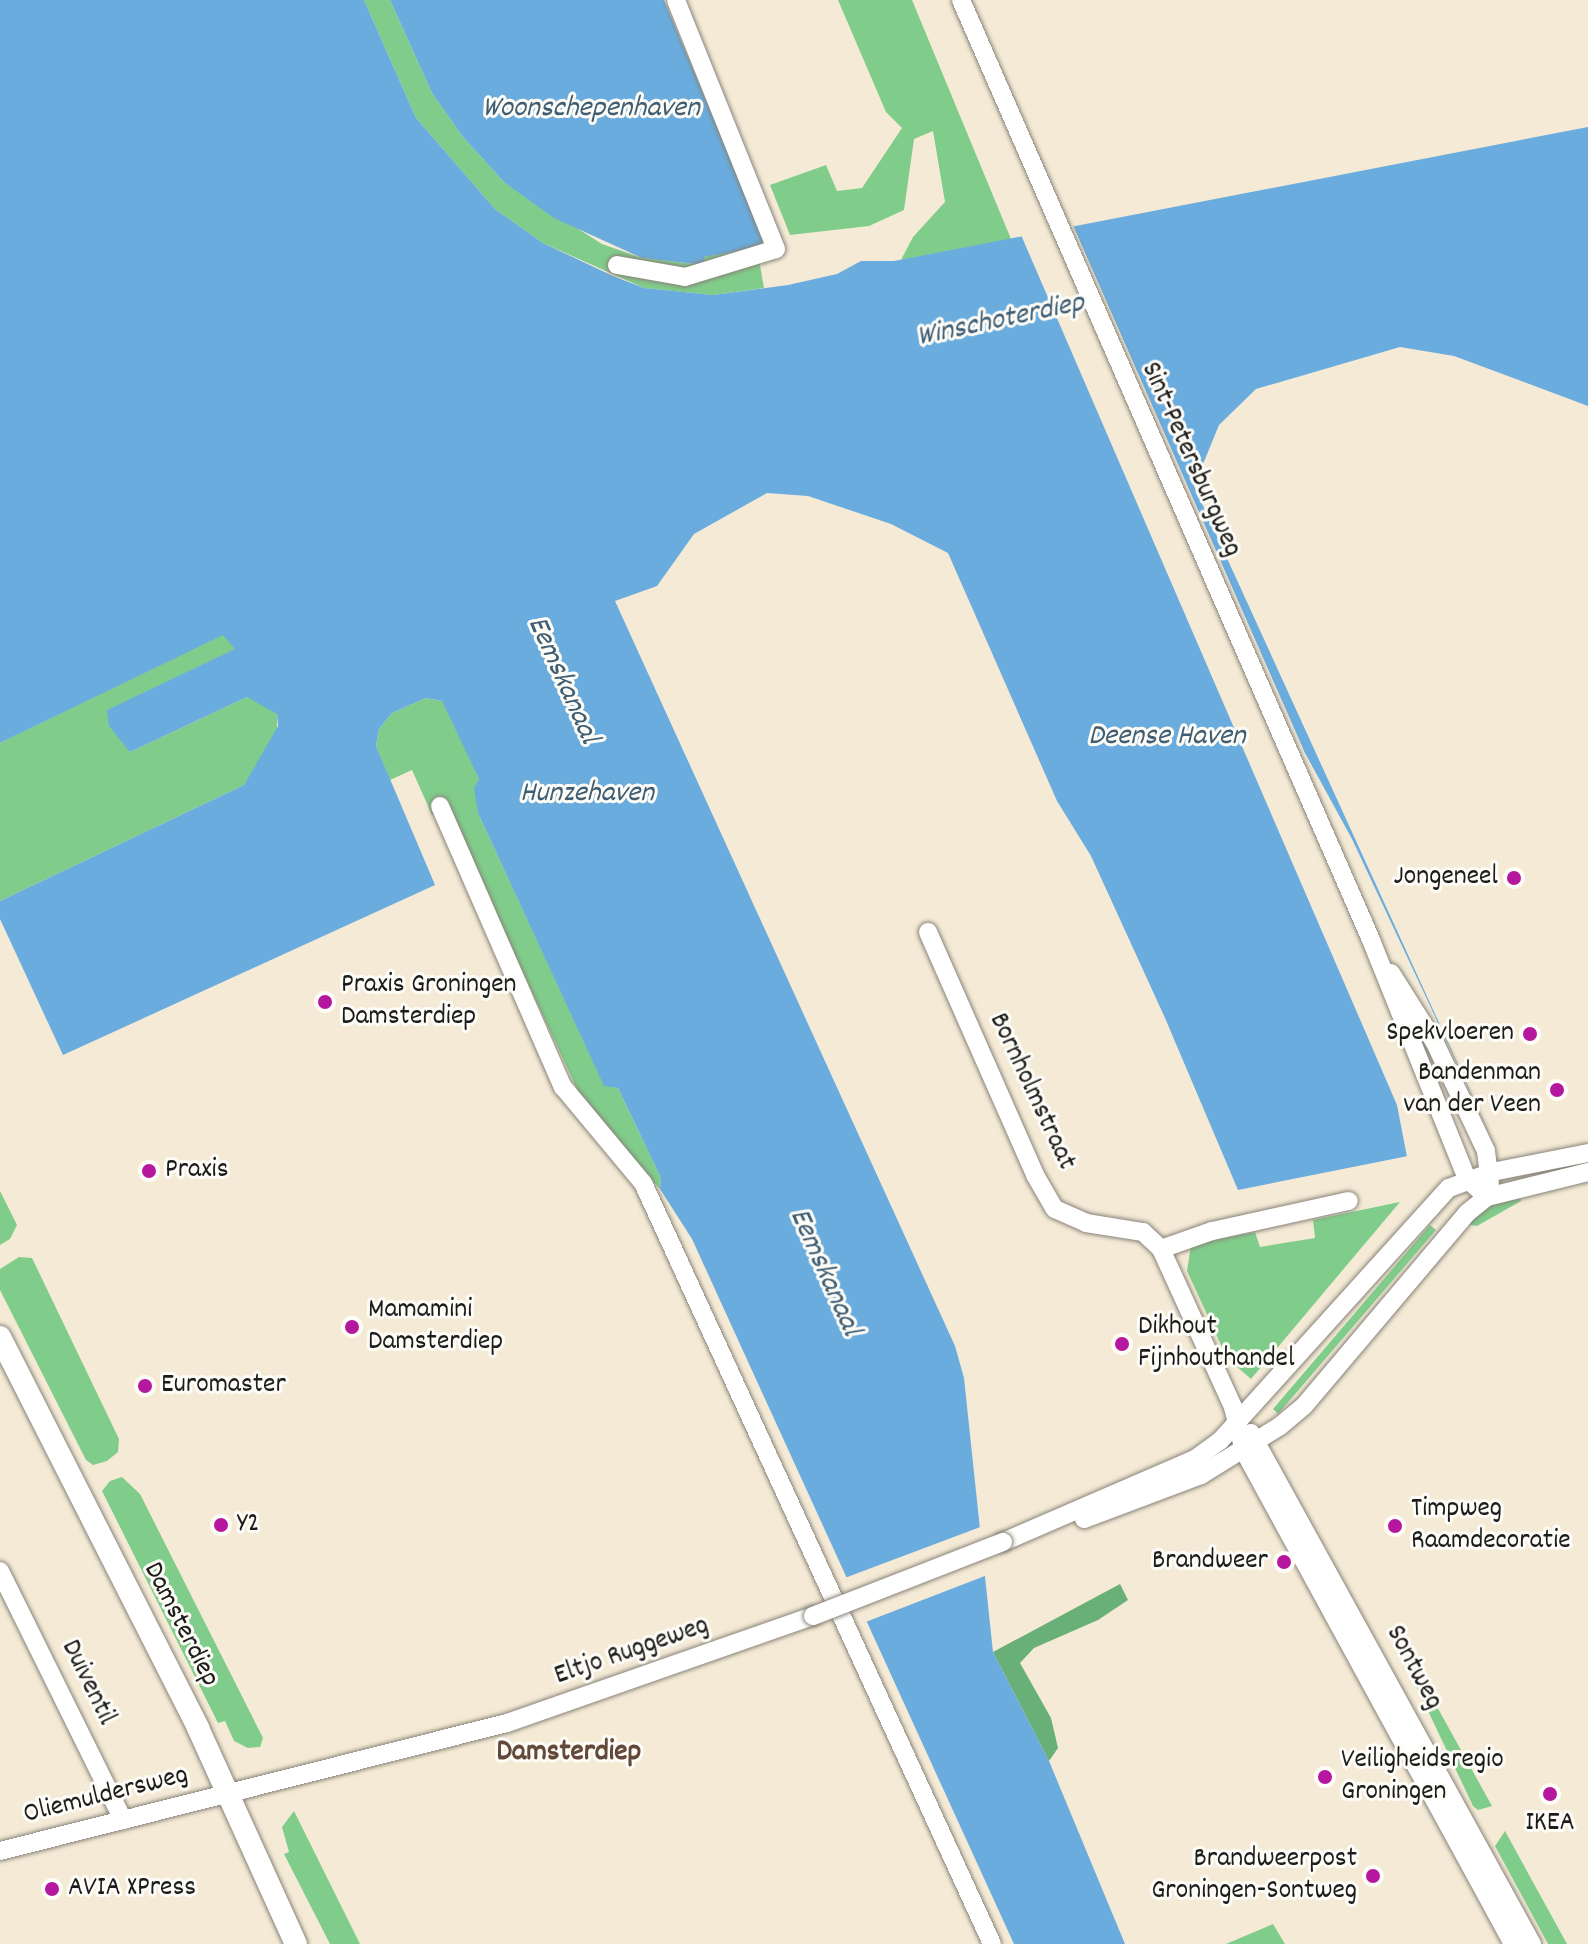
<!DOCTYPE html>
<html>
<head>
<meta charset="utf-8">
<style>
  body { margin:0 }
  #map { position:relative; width:1588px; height:1944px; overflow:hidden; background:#f5ead6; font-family:Dekko,sans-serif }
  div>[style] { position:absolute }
  .green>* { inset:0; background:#80cd8b }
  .forest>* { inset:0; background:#68b077 }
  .water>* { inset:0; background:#6aacde }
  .pier>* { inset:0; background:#f5ead6 }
  .roads { filter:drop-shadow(0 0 2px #888379) drop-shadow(0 0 2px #888379) }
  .minor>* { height:18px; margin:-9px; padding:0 9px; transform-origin:9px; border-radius:9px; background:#fff }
  .major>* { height:22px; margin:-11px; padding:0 11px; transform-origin:11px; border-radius:11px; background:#fff }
  .bridges { filter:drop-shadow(0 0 2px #888379) drop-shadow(0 0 2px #888379) }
  .minor-bridge>* { height:18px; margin:-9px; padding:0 9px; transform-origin:9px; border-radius:9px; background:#fff }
  .dots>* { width:22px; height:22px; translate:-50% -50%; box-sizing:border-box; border:4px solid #fdfcf7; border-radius:50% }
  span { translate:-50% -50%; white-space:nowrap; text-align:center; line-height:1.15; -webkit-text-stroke:6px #fdfcf7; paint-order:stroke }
  .street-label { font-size:28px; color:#1c1c1c }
  .poi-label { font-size:28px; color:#1c1c1c }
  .right { translate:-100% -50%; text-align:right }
  .left { translate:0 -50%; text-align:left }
  .water-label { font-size:30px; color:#3f5d73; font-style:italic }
  .neighbourhood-label { font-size:30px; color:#634939; font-weight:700 }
</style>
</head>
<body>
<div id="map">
  <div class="green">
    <div style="clip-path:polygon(364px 0,390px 0,432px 93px,463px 137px,504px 182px,602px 244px,642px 258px,704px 265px,703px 257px,757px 248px,764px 288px,713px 295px,644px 288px,543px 243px,495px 209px,416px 118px)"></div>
    <div style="clip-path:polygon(838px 0,912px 0,1011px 239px,901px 260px,913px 237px,945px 202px,933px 131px,914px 139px,904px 210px,869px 226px,790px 235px,770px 185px,826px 165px,837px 191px,862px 188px,902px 128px,886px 112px)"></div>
    <div style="clip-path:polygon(223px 634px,236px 649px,108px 710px,130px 752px,247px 697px,266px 704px,277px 714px,277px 734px,244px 785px,0 901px,0 743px)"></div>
    <div style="clip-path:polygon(426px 698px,442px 701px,450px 714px,479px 779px,478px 813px,604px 1085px,618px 1088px,661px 1178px,660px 1189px,584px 1104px,448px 811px,432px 815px,412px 770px,390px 780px,376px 746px,379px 729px,392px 713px)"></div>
    <div style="clip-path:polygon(0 1191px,17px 1225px,10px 1239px,0 1245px)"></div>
    <div style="clip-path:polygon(1519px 1191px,1521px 1201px,1477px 1226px,1466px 1224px,1481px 1208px)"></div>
    <div style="clip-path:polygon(1400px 1202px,1251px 1379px,1227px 1358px,1187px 1271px,1191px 1245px,1255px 1232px,1260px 1247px,1315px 1238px,1313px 1220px)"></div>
    <div style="clip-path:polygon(1430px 1225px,1436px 1230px,1278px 1414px,1273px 1409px)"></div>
    <div style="clip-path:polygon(19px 1257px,32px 1258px,119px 1439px,118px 1452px,107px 1461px,93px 1465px,86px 1460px,0 1290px,0 1269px)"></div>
    <div style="clip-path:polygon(122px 1477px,140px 1494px,263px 1738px,260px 1747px,248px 1748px,234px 1741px,225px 1721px,218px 1723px,102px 1491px,110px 1481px)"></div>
    <div style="clip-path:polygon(1413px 1668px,1415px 1667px,1492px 1806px,1478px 1810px,1473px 1806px,1413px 1679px)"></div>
    <div style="clip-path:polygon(294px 1811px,360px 1944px,330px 1944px,284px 1854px,289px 1852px,282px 1827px)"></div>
    <div style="clip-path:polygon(1505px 1831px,1567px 1944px,1548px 1944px,1495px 1846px)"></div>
    <div style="clip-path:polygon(1273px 1924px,1285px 1944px,1226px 1944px)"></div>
  </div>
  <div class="forest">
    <div style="clip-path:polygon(1120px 1584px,1128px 1600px,1098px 1620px,1034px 1648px,1020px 1663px,1051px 1718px,1058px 1748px,1049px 1761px,993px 1652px)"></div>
  </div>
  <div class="water">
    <div style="clip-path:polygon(0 0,364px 0,416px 118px,495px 209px,543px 243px,613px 276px,644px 288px,713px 295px,788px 285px,837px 274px,861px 261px,894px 261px,1588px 127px,1588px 406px,1454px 356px,1400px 347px,1256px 389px,1219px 425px,1194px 486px,1488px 1130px,1408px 1156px,1238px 1190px,1165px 1018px,1091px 856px,1057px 801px,948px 553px,891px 524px,808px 496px,767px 493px,694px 534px,657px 586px,615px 601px,955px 1346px,964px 1378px,993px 1652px,1049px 1761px,1125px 1944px,1014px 1944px,692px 1239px,660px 1189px,661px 1178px,618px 1088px,604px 1086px,478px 813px,474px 788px,479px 779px,442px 701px,426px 698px,392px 713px,379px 729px,376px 746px,435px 885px,63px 1055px,0 919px,0 901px,244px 785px,278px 726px,277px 714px,247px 697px,130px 752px,109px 726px,107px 710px,235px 649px,223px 635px,0 743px)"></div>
    <div style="clip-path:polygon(390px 0,664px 0,765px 240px,757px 248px,704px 257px,705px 265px,642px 258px,554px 218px,504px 182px,463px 137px,432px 93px)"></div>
  </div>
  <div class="pier">
    <div style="clip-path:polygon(1072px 223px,1305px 753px,1352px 839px,1490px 1134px,1407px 1157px,1397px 1105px,1021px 235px)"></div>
    <div style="clip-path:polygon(983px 1526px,990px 1574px,863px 1623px,842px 1579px)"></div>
  </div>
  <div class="roads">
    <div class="minor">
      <div style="left:961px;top:0;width:1026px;rotate:66.43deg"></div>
      <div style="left:1371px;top:940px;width:258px;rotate:68.1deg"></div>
      <div style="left:1467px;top:1179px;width:27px;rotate:42deg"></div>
      <div style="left:617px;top:265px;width:69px;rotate:10deg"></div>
      <div style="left:685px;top:277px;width:95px;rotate:-17.1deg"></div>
      <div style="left:776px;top:249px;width:268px;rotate:-111.9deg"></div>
      <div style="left:440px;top:806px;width:307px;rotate:66.4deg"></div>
      <div style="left:563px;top:1087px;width:125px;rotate:50.2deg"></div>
      <div style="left:643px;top:1183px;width:837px;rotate:65.36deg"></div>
      <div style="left:928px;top:932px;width:266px;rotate:66.2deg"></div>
      <div style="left:1035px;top:1175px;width:39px;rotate:60deg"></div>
      <div style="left:1055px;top:1209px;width:34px;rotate:24deg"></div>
      <div style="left:1086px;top:1223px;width:58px;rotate:9deg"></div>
      <div style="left:1143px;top:1232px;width:25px;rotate:43deg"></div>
      <div style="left:1161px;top:1249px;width:174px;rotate:65.5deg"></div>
      <div style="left:1233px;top:1407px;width:45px;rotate:76deg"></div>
      <div style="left:1244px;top:1451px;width:562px;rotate:61.38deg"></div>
      <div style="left:1391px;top:973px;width:83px;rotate:57.8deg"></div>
      <div style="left:1435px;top:1043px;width:119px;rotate:64.7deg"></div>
      <div style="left:1486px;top:1151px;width:32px;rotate:83deg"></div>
      <div style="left:1161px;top:1249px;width:54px;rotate:-19.4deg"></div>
      <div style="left:1212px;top:1231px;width:140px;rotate:-12.4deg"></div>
      <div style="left:1251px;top:1433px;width:583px;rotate:61.19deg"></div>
      <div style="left:1084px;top:1519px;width:125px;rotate:-20.6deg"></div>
      <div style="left:1201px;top:1475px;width:93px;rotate:-31.8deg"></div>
      <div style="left:1280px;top:1426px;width:31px;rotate:-40deg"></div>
      <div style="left:1304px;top:1406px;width:253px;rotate:-49.8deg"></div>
      <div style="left:1467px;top:1213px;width:26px;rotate:-39deg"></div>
      <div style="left:1487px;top:1197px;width:104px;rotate:-13.9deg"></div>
      <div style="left:1003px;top:1542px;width:209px;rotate:-23.4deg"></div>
      <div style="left:1195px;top:1459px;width:31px;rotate:-36deg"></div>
      <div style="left:1220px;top:1441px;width:341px;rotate:-47.9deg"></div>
      <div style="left:1449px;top:1188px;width:46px;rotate:-20.4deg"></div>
      <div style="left:1492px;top:1172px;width:98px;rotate:-11.2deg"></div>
      <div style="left:0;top:1571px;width:278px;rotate:63.7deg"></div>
      <div style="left:0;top:1851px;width:523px;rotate:-14.17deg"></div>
      <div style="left:507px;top:1723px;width:324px;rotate:-19.3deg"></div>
    </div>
    <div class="major">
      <div style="left:0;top:1337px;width:438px;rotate:63.1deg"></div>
      <div style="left:198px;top:1728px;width:237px;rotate:65.6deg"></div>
    </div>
  </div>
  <div class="bridges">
    <div class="minor-bridge">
      <div style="left:813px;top:1616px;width:204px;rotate:-21.3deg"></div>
    </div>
  </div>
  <div class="dots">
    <div style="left:1514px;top:878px;background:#b5179e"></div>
    <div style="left:325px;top:1002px;background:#b5179e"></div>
    <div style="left:1530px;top:1034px;background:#b5179e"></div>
    <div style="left:1557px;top:1090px;background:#b5179e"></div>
    <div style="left:149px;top:1171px;background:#b5179e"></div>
    <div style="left:352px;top:1327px;background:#b5179e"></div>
    <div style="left:1122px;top:1344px;background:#b5179e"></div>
    <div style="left:145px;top:1386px;background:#b5179e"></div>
    <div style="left:221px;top:1525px;background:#b5179e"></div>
    <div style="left:1395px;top:1526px;background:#b5179e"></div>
    <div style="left:1284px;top:1562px;background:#b5179e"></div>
    <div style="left:1325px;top:1777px;background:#b5179e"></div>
    <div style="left:1550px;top:1794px;background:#b5179e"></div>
    <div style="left:1373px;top:1876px;background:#b5179e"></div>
    <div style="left:52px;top:1889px;background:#b5179e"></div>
  </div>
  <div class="street-label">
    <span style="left:1190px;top:460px;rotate:66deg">Sint-Petersburgweg</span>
    <span style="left:1031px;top:1092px;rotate:65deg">Bornholmstraat</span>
    <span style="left:180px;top:1625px;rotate:63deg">Damsterdiep</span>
    <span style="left:632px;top:1652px;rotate:-19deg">Eltjo Ruggeweg</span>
    <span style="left:1413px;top:1668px;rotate:62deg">Sontweg</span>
    <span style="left:87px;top:1683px;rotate:64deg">Duiventil</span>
    <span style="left:106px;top:1796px;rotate:-14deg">Oliemuldersweg</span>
  </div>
  <div class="poi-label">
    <span class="right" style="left:1498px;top:878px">Jongeneel</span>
    <span class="left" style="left:341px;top:1002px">Praxis Groningen<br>Damsterdiep</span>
    <span class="right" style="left:1514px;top:1034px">Spekvloeren</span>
    <span class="right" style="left:1541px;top:1090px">Bandenman<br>van der Veen</span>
    <span class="left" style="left:165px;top:1171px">Praxis</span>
    <span class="left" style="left:368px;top:1327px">Mamamini<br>Damsterdiep</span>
    <span class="left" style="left:1138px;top:1344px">Dikhout<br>Fijnhouthandel</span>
    <span class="left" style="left:161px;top:1386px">Euromaster</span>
    <span class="left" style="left:1411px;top:1526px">Timpweg<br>Raamdecoratie</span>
    <span class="left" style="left:237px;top:1525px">Y2</span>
    <span class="right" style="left:1268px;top:1562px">Brandweer</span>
    <span class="left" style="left:1341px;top:1777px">Veiligheidsregio<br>Groningen</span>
    <span style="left:1550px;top:1824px">IKEA</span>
    <span class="right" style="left:1357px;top:1876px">Brandweerpost<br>Groningen-Sontweg</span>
    <span class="left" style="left:68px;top:1889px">AVIA XPress</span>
  </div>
  <div class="water-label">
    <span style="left:591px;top:110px">Woonschepenhaven</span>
    <span style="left:1001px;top:322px;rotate:-12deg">Winschoterdiep</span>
    <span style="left:561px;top:681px;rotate:66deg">Eemskanaal</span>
    <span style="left:1167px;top:738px">Deense Haven</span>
    <span style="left:587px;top:795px">Hunzehaven</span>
    <span style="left:823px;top:1273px;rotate:66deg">Eemskanaal</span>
  </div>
  <div class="neighbourhood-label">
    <span style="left:569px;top:1754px">Damsterdiep</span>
  </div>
</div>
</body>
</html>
